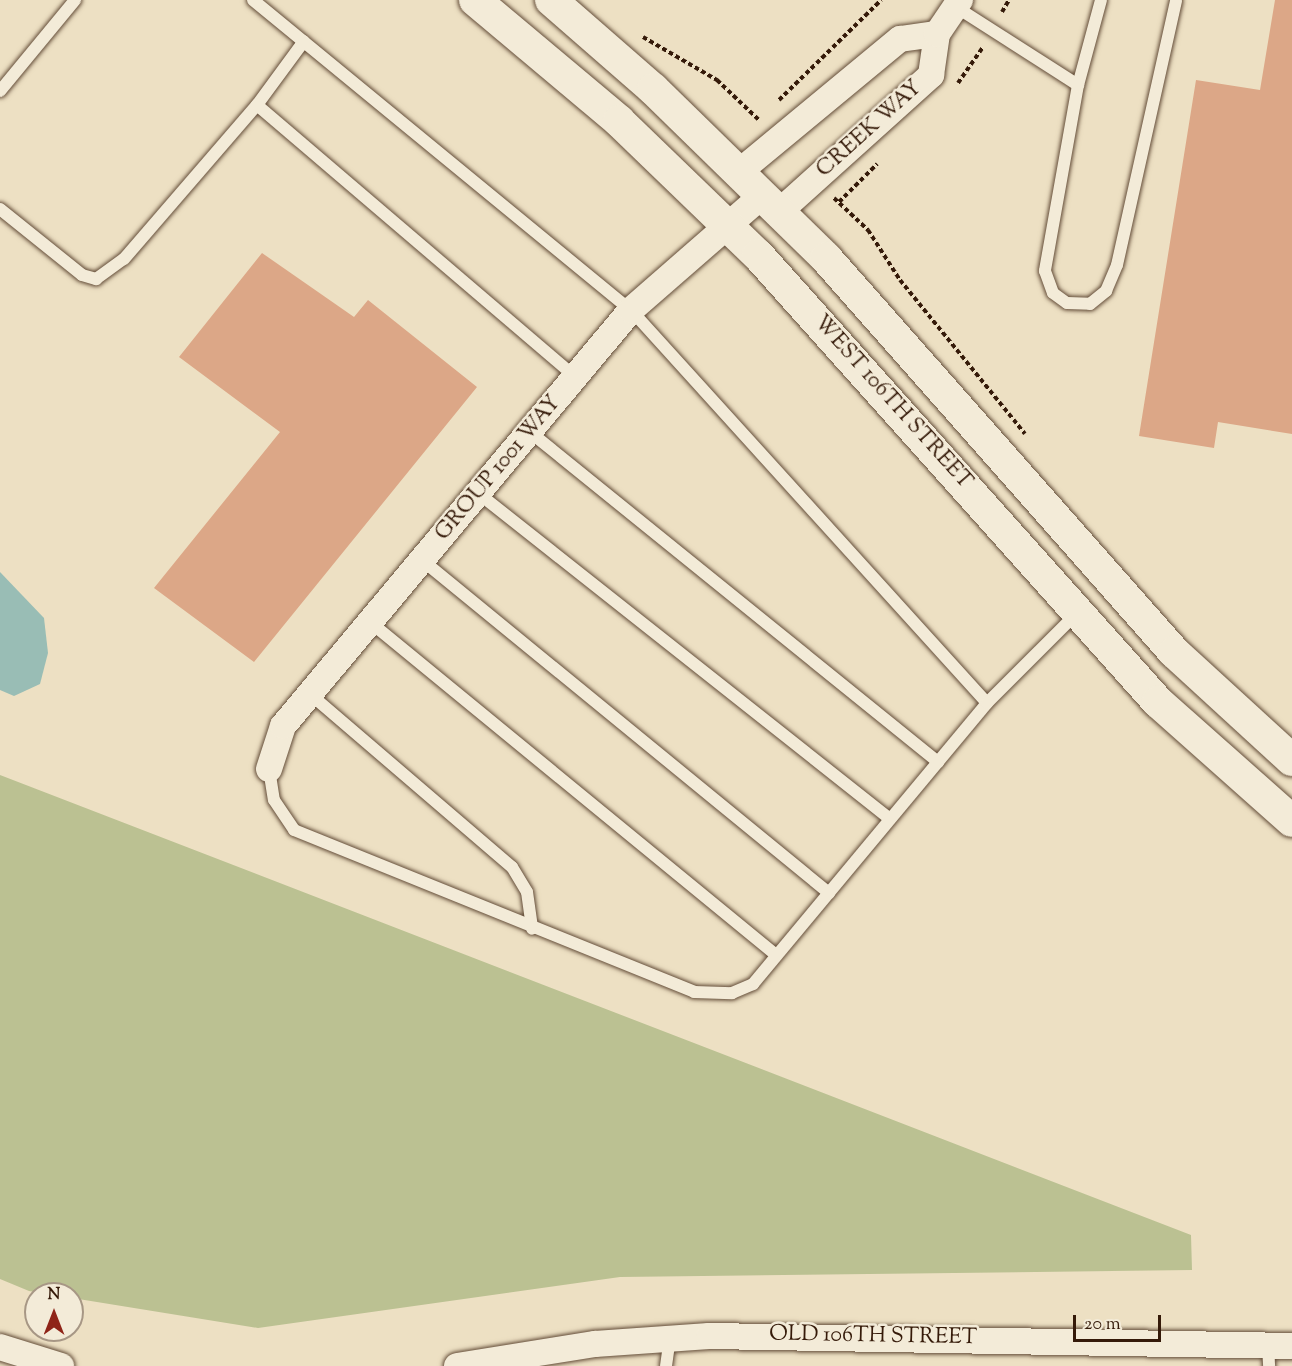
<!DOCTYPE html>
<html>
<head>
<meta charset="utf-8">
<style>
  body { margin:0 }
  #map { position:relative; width:1292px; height:1366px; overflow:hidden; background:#ede0c3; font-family:"Sorts Mill Goudy",serif }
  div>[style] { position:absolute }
  .green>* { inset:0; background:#bbc192 }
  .water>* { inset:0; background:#99bdb5 }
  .building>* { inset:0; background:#dca787 }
  .path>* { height:4px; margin-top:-2px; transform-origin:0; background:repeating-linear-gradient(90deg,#351a09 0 4.5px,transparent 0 7.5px) }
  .roads { filter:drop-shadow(0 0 2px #634c38) drop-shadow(0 0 2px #634c38) }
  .service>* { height:12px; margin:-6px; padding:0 6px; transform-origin:6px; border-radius:6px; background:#f3ebd8 }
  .minor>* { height:26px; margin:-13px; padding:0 13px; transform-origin:13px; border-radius:13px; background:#f3ebd8 }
  .tertiary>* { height:32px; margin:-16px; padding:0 16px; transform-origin:16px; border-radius:16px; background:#f3ebd8 }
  span { translate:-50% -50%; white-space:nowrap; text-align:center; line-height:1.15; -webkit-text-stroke:5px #f3ebd8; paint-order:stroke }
  .street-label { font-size:22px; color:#351a09 }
  .north { position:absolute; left:24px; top:1282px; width:60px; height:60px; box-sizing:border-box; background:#f3ebd8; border:2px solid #a79785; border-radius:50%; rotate:0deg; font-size:16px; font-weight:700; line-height:24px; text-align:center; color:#351a09 }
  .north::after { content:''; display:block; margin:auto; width:21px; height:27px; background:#8f2418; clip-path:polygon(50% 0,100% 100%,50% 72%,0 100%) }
  .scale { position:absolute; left:1073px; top:1315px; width:88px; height:27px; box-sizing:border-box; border:3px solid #351a09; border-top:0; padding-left:8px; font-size:18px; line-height:21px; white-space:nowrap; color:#351a09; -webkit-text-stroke:4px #f3ebd8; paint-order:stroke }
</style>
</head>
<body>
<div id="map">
  <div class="green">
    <div style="clip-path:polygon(0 775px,1191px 1235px,1192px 1270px,620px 1277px,258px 1328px,29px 1291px,0 1279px)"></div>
  </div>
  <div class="water">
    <div style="clip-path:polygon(0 572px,44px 618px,48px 653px,40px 684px,14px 696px,0 690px)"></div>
  </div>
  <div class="building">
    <div style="clip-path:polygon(1275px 0,1292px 0,1292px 434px,1218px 422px,1214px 448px,1139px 436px,1196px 80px,1260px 90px)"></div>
    <div style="clip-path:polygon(262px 253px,354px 317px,368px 300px,477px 387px,254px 662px,154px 588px,280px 432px,179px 357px)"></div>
  </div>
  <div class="path">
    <div style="left:1002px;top:12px;width:14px;rotate:-60deg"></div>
    <div style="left:643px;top:37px;width:86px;rotate:30.2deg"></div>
    <div style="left:717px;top:80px;width:59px;rotate:43.6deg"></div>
    <div style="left:958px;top:83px;width:44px;rotate:-55.2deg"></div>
    <div style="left:779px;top:100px;width:143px;rotate:-44.4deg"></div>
    <div style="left:834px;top:198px;width:47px;rotate:43.3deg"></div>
    <div style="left:868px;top:230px;width:59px;rotate:57.4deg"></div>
    <div style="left:900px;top:280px;width:198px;rotate:50.9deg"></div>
    <div style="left:839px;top:202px;width:54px;rotate:-45deg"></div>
  </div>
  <div class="roads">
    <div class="service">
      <div style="left:253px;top:0;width:489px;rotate:39.4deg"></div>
      <div style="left:631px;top:310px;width:530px;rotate:47.83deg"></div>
      <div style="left:1101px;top:0;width:88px;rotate:105.1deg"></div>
      <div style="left:1078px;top:85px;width:189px;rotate:100.1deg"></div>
      <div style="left:1045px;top:271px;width:23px;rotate:70deg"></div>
      <div style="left:1053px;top:293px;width:17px;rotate:36deg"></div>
      <div style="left:1067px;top:303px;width:23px;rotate:2deg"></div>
      <div style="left:1090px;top:304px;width:21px;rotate:-39deg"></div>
      <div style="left:1106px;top:291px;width:28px;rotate:-67deg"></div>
      <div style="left:1117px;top:265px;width:271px;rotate:-77.4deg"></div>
      <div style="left:956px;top:7px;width:145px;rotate:32.6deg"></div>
      <div style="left:0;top:91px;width:118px;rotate:-50.5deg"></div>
      <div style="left:257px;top:105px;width:79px;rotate:-53.7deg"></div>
      <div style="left:0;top:209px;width:105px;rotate:38.8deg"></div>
      <div style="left:82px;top:275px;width:15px;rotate:16deg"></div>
      <div style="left:96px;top:279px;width:34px;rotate:-36deg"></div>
      <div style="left:124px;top:259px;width:203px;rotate:-49.2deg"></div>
      <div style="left:257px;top:105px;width:419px;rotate:40.5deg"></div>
      <div style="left:530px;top:432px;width:525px;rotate:38.97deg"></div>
      <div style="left:478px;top:493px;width:525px;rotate:38.35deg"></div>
      <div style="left:422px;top:560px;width:526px;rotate:39.29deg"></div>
      <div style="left:370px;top:622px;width:525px;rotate:39.36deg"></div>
      <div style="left:310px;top:694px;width:266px;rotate:40.6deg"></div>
      <div style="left:512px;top:867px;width:29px;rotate:59deg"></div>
      <div style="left:527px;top:892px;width:37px;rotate:82deg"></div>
      <div style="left:269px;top:769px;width:31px;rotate:81deg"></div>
      <div style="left:274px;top:800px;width:36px;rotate:56deg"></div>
      <div style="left:294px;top:830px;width:432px;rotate:22deg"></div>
      <div style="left:694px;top:992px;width:38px;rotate:2deg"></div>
      <div style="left:732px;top:993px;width:23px;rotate:-23deg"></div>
      <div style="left:753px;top:984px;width:366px;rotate:-50.2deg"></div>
      <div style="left:987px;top:703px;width:127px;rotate:-45deg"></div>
      <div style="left:1268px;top:1345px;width:21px;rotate:87deg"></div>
      <div style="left:666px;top:1366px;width:28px;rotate:-82deg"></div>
    </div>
    <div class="minor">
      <div style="left:739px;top:172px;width:209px;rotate:-39.6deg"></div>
      <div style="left:900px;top:39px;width:37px;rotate:-8deg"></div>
      <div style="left:779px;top:212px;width:205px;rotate:-42deg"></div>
      <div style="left:931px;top:75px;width:41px;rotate:-81.7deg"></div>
      <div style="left:937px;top:34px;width:41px;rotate:-55.9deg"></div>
      <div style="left:269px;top:769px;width:45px;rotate:-72deg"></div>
      <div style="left:283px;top:726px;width:542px;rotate:-50.09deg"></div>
      <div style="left:631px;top:310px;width:175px;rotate:-41.1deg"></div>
      <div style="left:0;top:1347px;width:64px;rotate:17.3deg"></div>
      <div style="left:457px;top:1366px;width:140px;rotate:-9.1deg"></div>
      <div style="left:595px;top:1344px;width:114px;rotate:-4deg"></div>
      <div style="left:709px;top:1336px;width:583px;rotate:0.98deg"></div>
    </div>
    <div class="tertiary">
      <div style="left:475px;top:0;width:188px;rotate:40deg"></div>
      <div style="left:619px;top:121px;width:193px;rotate:44deg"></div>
      <div style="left:758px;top:255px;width:600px;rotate:48.18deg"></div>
      <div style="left:1158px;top:702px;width:179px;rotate:41.6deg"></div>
      <div style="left:551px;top:0;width:135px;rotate:41.1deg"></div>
      <div style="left:653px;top:89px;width:242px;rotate:44.3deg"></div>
      <div style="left:826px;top:258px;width:526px;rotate:48.55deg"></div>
      <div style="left:1174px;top:652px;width:160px;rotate:42.5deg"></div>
    </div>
  </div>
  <div class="street-label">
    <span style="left:870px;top:130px;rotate:-42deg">CREEK WAY</span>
    <span style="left:892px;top:403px;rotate:48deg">WEST 106TH STREET</span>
    <span style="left:499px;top:469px;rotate:-50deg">GROUP 1001 WAY</span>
    <span style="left:873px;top:1337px;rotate:1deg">OLD 106TH STREET</span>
  </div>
  <div class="north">N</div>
  <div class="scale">20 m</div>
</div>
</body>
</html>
